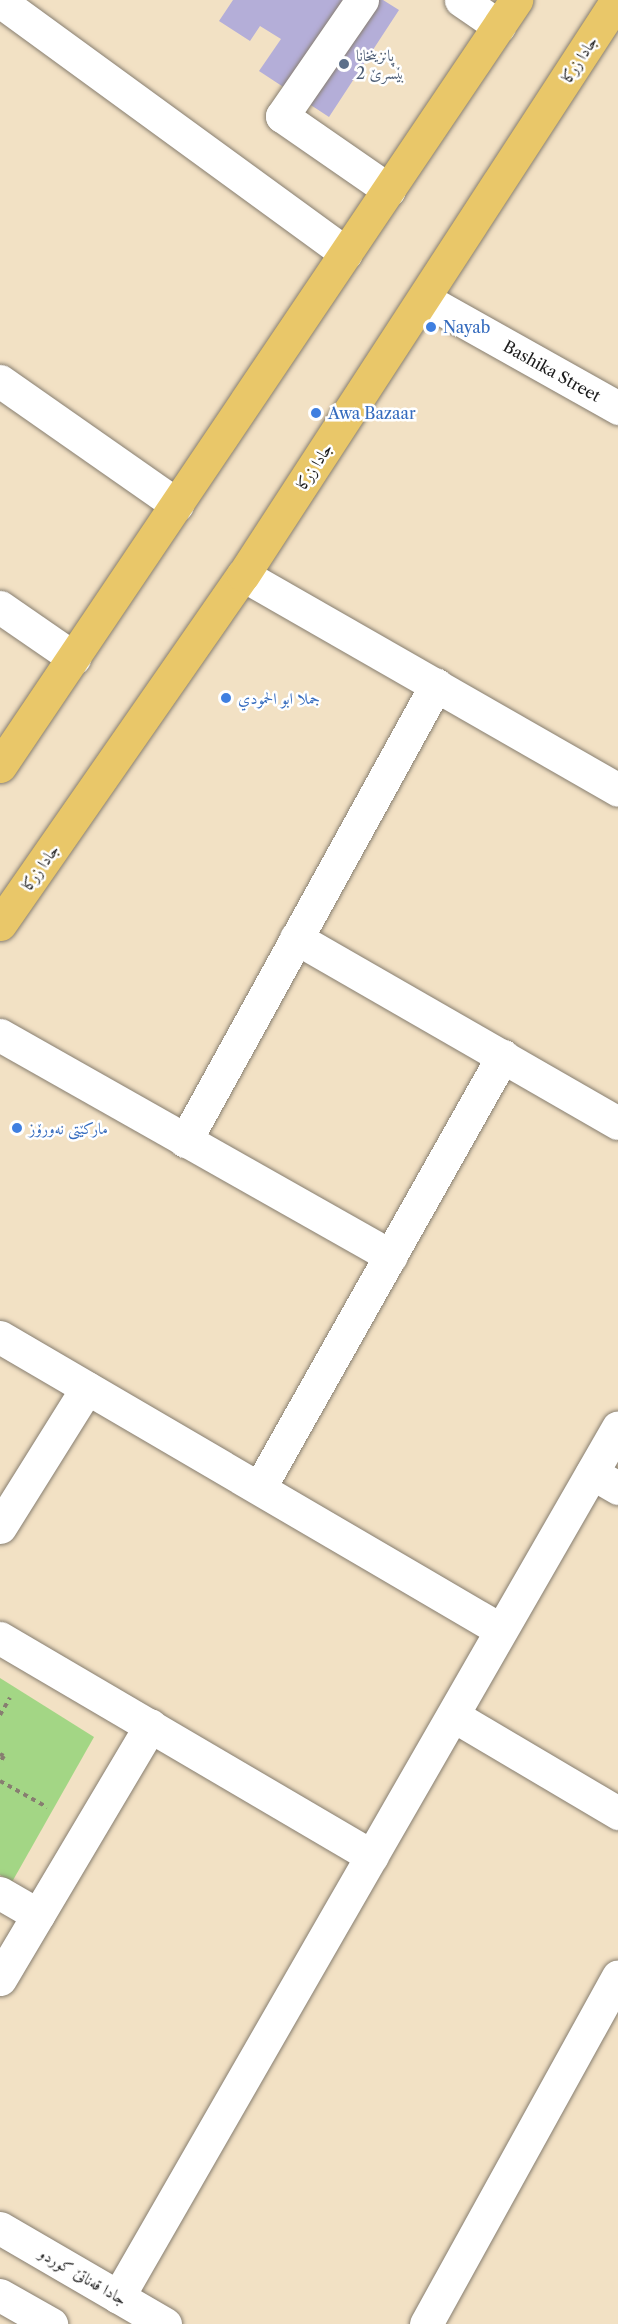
<!DOCTYPE html>
<html>
<head>
<meta charset="utf-8">
<style>
  body { margin:0 }
  #map { position:relative; width:618px; height:2324px; overflow:hidden; background:#f2e1c4; font-family:"Libre Caslon Text",Amiri,serif }
  div>[style] { position:absolute }
  .green>* { inset:0; background:#a3d685 }
  .building>* { inset:0; background:#b4aed8 }
  .path>* { height:4px; margin-top:-2px; transform-origin:0; background:repeating-linear-gradient(90deg,#877e70 0 4.5px,transparent 0 9px) }
  .roads { filter:drop-shadow(0 0 2px #877e70) drop-shadow(0 0 2px #877e70) }
  .minor>* { height:33px; margin:-16.5px; padding:0 16.5px; transform-origin:16.5px; border-radius:16.5px; background:#fff }
  .major>* { height:33px; margin:-16.5px; padding:0 16.5px; transform-origin:16.5px; border-radius:16.5px; background:#e9c769 }
  .dots>* { width:16px; height:16px; translate:-50% -50%; box-sizing:border-box; border:3px solid #fff; border-radius:50% }
  span { translate:-50% -50%; white-space:nowrap; text-align:center; line-height:1.15; -webkit-text-stroke:5px #fff; paint-order:stroke }
  .service-label { font-size:16px; color:#4e5e75 }
  .left { translate:0 -50%; text-align:left }
  .street-label { font-size:16px; color:#1c1c1c }
  .shop-label { font-size:16px; color:#366cbe }
</style>
</head>
<body>
<div id="map">
  <div class="green">
    <div style="clip-path:polygon(0 1678px,94px 1737px,12px 1882px,0 1875px)"></div>
  </div>
  <div class="building">
    <div style="clip-path:polygon(233px 0,383px 0,399px 10px,329px 117px,259px 71px,281px 39px,260px 26px,250px 41px,219px 21px)"></div>
  </div>
  <div class="path">
    <div style="left:0;top:1715px;width:20px;rotate:-60deg"></div>
    <div style="left:0;top:1754px;width:4px;rotate:27deg"></div>
    <div style="left:4px;top:1756px;width:7px;rotate:124deg"></div>
    <div style="left:0;top:1781px;width:54px;rotate:29deg"></div>
  </div>
  <div class="roads">
    <div class="minor">
      <div style="left:362px;top:0;width:141px;rotate:124.6deg"></div>
      <div style="left:282px;top:116px;width:130px;rotate:34.7deg"></div>
      <div style="left:461px;top:0;width:46px;rotate:34.4deg"></div>
      <div style="left:0;top:1px;width:428px;rotate:36.1deg"></div>
      <div style="left:424px;top:299px;width:223px;rotate:29.3deg"></div>
      <div style="left:0;top:381px;width:216px;rotate:35deg"></div>
      <div style="left:243px;top:575px;width:432px;rotate:29.8deg"></div>
      <div style="left:0;top:607px;width:90px;rotate:34.6deg"></div>
      <div style="left:296px;top:938px;width:371px;rotate:29.9deg"></div>
      <div style="left:0;top:1035px;width:449px;rotate:29.5deg"></div>
      <div style="left:185px;top:1141px;width:521px;rotate:-61.17deg"></div>
      <div style="left:0;top:1337px;width:580px;rotate:30.32deg"></div>
      <div style="left:592px;top:1473px;width:30px;rotate:30deg"></div>
      <div style="left:260px;top:1487px;width:495px;rotate:-60.6deg"></div>
      <div style="left:0;top:1527px;width:164px;rotate:-58deg"></div>
      <div style="left:0;top:1638px;width:431px;rotate:30.4deg"></div>
      <div style="left:454px;top:1716px;width:191px;rotate:30.6deg"></div>
      <div style="left:0;top:1893px;width:44px;rotate:30.1deg"></div>
      <div style="left:0;top:1979px;width:295px;rotate:-59.3deg"></div>
      <div style="left:0;top:2228px;width:191px;rotate:30.2deg"></div>
      <div style="left:0;top:2295px;width:59px;rotate:29.6deg"></div>
      <div style="left:118px;top:2297px;width:1003px;rotate:-60.11deg"></div>
      <div style="left:426px;top:2324px;width:397px;rotate:-61.1deg"></div>
    </div>
    <div class="major">
      <div style="left:0;top:766px;width:924px;rotate:-56.03deg"></div>
      <div style="left:0;top:924px;width:425px;rotate:-55.2deg"></div>
      <div style="left:243px;top:575px;width:686px;rotate:-56.96deg"></div>
    </div>
  </div>
  <div class="dots">
    <div style="left:344px;top:64px;background:#5c6f8a"></div>
    <div style="left:431px;top:327px;background:#3f7fe0"></div>
    <div style="left:316px;top:413px;background:#3f7fe0"></div>
    <div style="left:226px;top:698px;background:#3f7fe0"></div>
    <div style="left:17px;top:1128px;background:#3f7fe0"></div>
  </div>
  <div class="service-label">
    <span class="left" style="left:356px;top:64px">پانزینخانا<br>بێسرێ 2</span>
  </div>
  <div class="street-label">
    <span style="left:579px;top:59px;rotate:-57deg">جادا زرکا</span>
    <span style="left:552px;top:371px;rotate:29deg">Bashika Street</span>
    <span style="left:314px;top:466px;rotate:-57deg">جادا زرکا</span>
    <span style="left:40px;top:867px;rotate:-55deg">جادا زرکا</span>
    <span style="left:83px;top:2276px;rotate:30deg">جادا قەناتێ کوردو</span>
  </div>
  <div class="shop-label">
    <span class="left" style="left:443px;top:327px">Nayab</span>
    <span class="left" style="left:328px;top:413px">Awa Bazaar</span>
    <span class="left" style="left:238px;top:698px">جملا ابو الحمودي</span>
    <span class="left" style="left:29px;top:1128px">مارکێتی نەورۆز</span>
  </div>
</div>
</body>
</html>
